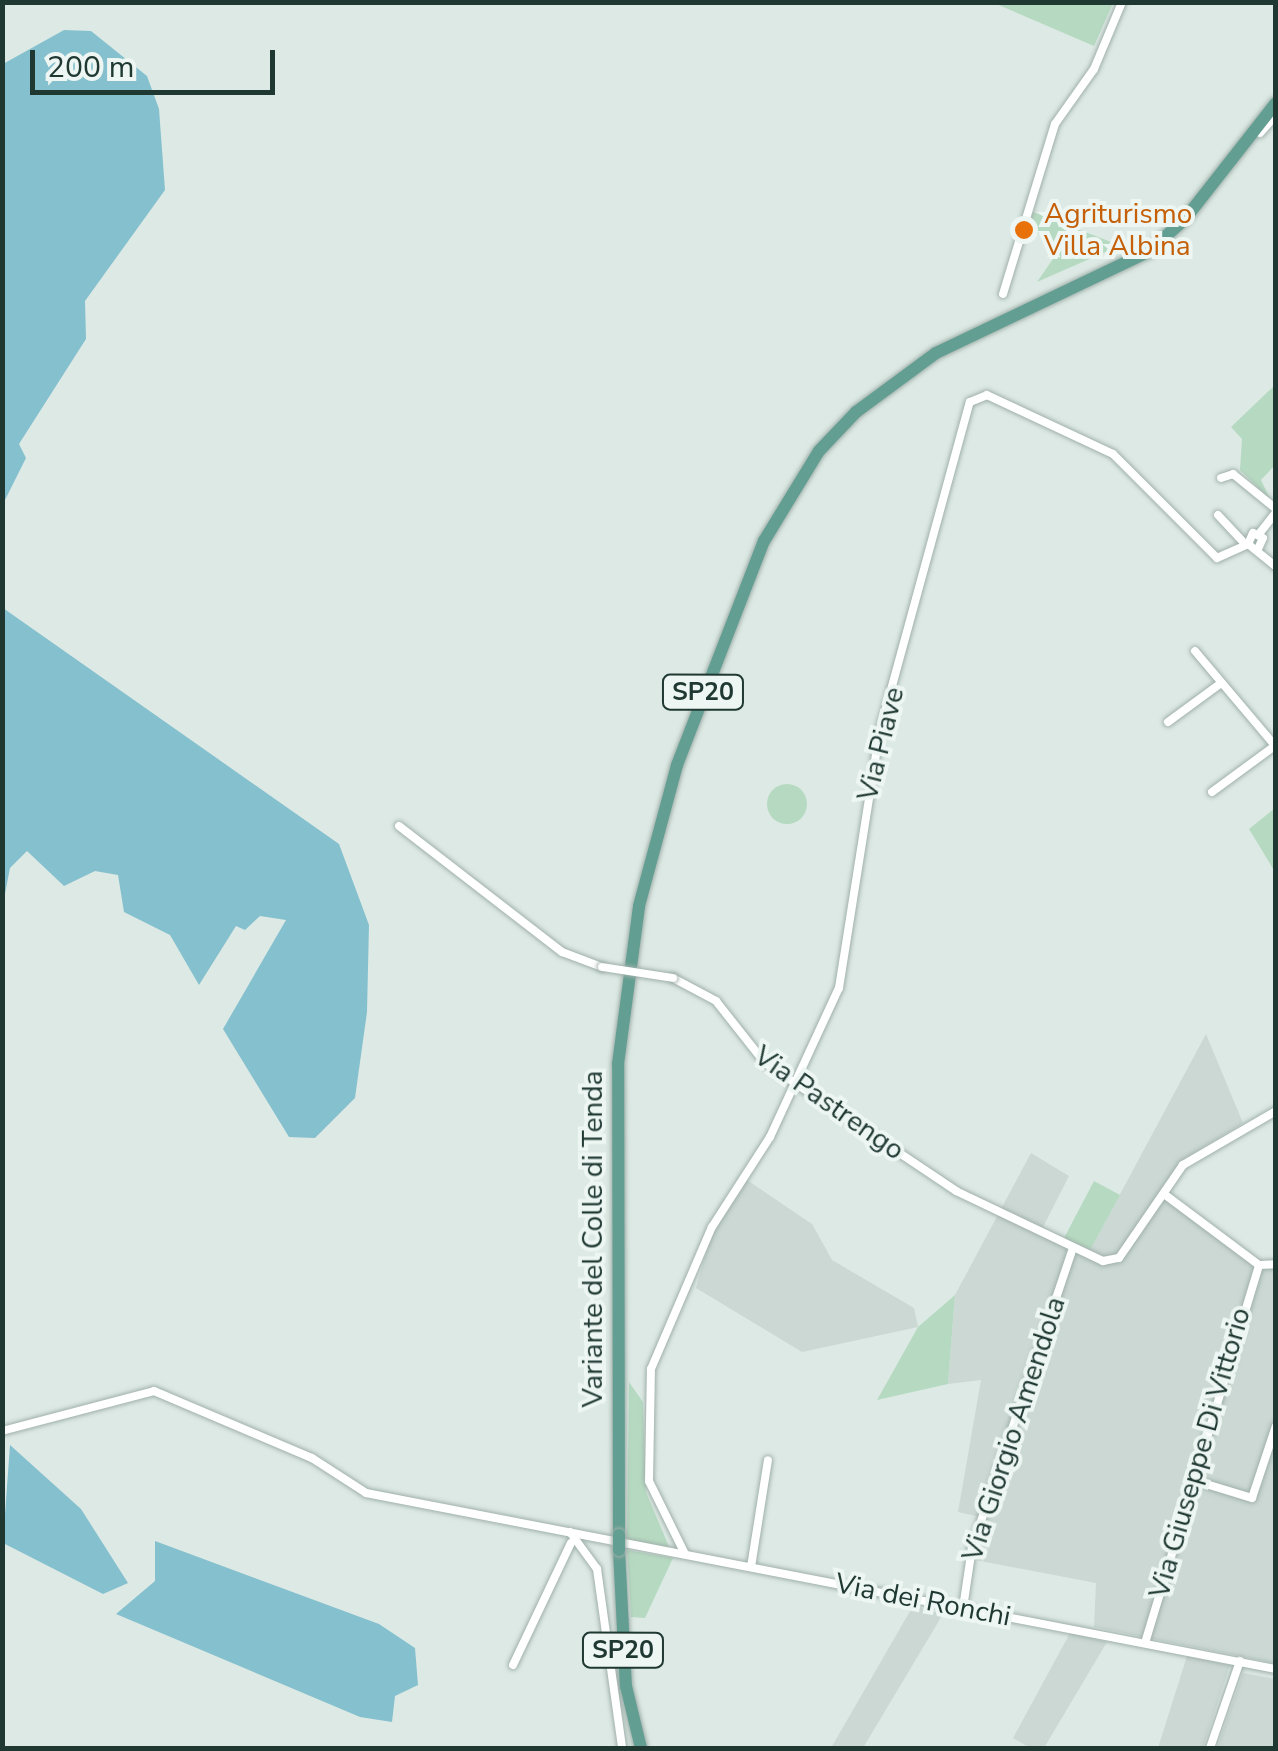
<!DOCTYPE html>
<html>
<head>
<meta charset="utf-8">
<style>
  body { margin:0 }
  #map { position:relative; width:1278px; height:1751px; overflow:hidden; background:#dde9e4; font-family:"Nunito Sans",sans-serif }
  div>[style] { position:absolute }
  .built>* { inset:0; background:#cbd8d3 }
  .green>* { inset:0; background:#b6dac1 }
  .round { border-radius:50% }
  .water>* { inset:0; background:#85c0ce }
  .roads { filter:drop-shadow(0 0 2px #a0b0ab) drop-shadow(0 0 2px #a0b0ab) }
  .minor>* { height:8px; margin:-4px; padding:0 4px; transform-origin:4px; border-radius:4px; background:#fff }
  .primary>* { height:12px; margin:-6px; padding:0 6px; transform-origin:6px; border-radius:6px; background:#629e91 }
  .bridges { filter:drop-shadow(0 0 2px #a0b0ab) drop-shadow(0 0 2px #a0b0ab) }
  .minor-bridge>* { height:8px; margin:-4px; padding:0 4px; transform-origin:4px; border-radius:4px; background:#fff }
  .primary-bridge>* { height:12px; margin:-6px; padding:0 6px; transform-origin:6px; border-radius:6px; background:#629e91 }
  .dots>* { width:28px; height:28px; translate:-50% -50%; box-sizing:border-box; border:5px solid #edf6f2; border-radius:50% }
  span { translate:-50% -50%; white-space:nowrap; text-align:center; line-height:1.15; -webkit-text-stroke:8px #edf6f2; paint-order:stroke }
  .shield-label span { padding:2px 8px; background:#edf6f2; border:2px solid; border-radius:8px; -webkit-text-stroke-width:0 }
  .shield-label { font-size:25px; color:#1f3832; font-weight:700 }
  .food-label { font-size:28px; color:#c56008 }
  .left { translate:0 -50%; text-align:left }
  .street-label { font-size:28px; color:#1f3832 }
  .frame { position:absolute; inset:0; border:5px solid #1f3832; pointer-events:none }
  .scale { position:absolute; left:30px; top:50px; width:245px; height:45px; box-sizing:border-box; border:5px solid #1f3832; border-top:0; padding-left:12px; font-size:30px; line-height:35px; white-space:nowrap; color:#1f3832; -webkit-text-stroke:8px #edf6f2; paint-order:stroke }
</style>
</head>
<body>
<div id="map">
  <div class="built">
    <div style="clip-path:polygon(1206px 1034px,1243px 1123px,1182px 1160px,1163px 1191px,1275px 1271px,1275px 1663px,1094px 1627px,1096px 1583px,975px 1560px,985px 1518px,958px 1512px,981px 1380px,948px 1384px,955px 1295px,1031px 1153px,1069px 1176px,1043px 1227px,1089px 1252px)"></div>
    <div style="clip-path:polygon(747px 1180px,812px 1224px,832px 1260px,914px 1308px,918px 1327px,802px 1352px,696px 1288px,711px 1235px)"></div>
    <div style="clip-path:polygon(913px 1606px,943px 1614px,863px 1748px,831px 1748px)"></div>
    <div style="clip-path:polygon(1070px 1633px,1107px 1642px,1044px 1748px,1030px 1748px,1013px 1738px)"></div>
    <div style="clip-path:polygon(1187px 1656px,1230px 1665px,1203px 1748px,1158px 1748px)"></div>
    <div style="clip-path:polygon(1243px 1673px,1275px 1679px,1275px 1748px,1217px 1748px)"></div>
  </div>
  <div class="green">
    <div style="clip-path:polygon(994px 3px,1113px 3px,1094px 46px)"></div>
    <div style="clip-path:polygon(1033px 212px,1119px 245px,1119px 246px,1037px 282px,1062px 246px,1028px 228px)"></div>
    <div style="clip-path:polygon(1275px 385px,1275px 465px,1261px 480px,1270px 499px,1240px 470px,1242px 439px,1231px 427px)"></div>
    <div class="round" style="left:767px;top:784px;width:40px;height:40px"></div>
    <div style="clip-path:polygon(1275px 808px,1275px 872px,1249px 829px)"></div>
    <div style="clip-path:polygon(1094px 1181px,1120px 1195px,1089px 1252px,1063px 1240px)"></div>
    <div style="clip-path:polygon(955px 1295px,948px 1384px,877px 1400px,918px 1327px)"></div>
    <div style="clip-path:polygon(629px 1382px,643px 1402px,646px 1492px,670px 1549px,627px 1541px)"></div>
    <div style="clip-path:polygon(627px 1550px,673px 1558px,645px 1618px,631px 1617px)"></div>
  </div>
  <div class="water">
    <div style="clip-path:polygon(64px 30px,91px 31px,147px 76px,159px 109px,165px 190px,85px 301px,86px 339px,19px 444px,26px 458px,3px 504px,3px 64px)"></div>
    <div style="clip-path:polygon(3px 608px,339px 844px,369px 925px,367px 1012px,355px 1098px,315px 1138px,289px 1137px,223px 1029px,286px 920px,260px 916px,245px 930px,236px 926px,199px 985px,170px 935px,124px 912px,118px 875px,95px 871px,64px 886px,27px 851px,10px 868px,3px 904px)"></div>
    <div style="clip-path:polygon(10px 1445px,81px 1509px,128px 1583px,103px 1594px,3px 1543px)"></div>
    <div style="clip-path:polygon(155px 1541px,379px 1624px,415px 1648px,418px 1685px,395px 1696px,392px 1722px,360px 1717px,116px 1614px,155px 1581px)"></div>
  </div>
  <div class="roads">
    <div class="minor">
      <div style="left:1260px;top:133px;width:24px;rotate:-48deg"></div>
      <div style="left:1003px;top:294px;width:178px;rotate:-73deg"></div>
      <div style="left:1055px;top:124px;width:67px;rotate:-54.7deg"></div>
      <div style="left:1094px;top:69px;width:73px;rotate:-67.3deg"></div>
      <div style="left:1221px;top:478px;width:13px;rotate:-18deg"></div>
      <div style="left:1233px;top:474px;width:55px;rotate:39.1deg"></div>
      <div style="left:1218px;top:515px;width:35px;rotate:47deg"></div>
      <div style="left:1259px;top:534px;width:28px;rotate:-52deg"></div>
      <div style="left:1258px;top:549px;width:12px;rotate:-66deg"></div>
      <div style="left:1263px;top:538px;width:11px;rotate:-153deg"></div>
      <div style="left:1253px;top:533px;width:12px;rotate:114deg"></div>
      <div style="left:1248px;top:544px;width:36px;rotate:39deg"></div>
      <div style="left:1195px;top:651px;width:126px;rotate:49.8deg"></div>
      <div style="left:1168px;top:722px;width:66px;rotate:-36.3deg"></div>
      <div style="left:1212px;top:792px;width:79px;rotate:-36.3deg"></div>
      <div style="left:399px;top:826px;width:206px;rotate:37.7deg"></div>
      <div style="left:562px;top:952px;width:43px;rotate:20.6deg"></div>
      <div style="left:673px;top:978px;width:49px;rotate:28.1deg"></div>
      <div style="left:716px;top:1001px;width:79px;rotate:51.7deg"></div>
      <div style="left:765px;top:1063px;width:230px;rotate:33.8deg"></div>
      <div style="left:956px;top:1191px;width:163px;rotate:25.5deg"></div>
      <div style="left:1103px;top:1261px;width:16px;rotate:-11deg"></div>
      <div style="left:1119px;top:1258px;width:113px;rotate:-55.5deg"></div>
      <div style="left:1183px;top:1165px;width:108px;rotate:-30.1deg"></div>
      <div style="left:1259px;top:1265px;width:17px;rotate:-3deg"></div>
      <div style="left:2px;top:1431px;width:157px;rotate:-14.7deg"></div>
      <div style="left:154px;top:1391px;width:172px;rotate:23deg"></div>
      <div style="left:312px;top:1458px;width:64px;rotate:32.9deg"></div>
      <div style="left:366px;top:1493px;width:927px;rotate:10.95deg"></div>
      <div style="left:1193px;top:1480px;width:62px;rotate:17deg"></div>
      <div style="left:1252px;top:1498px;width:76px;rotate:-71.6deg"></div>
      <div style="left:570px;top:1532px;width:46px;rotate:53.9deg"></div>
      <div style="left:597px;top:1569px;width:181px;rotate:82deg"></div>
      <div style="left:685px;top:1554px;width:81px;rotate:-116.3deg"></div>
      <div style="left:649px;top:1481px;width:112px;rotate:-89deg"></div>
      <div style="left:651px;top:1369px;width:155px;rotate:-66.8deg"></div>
      <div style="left:712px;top:1227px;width:107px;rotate:-57.2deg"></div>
      <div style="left:770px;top:1137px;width:164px;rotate:-65.2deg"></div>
      <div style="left:839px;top:988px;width:261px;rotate:-81deg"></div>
      <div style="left:880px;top:730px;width:340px;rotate:-74.7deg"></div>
      <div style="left:970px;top:402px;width:18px;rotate:-22deg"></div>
      <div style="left:987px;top:395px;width:139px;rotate:25.1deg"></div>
      <div style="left:1113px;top:454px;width:147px;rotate:45deg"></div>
      <div style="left:1217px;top:558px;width:34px;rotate:-24deg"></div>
      <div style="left:751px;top:1567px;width:108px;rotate:-81deg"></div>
      <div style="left:963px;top:1608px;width:61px;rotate:-81.5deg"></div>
      <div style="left:972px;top:1548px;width:313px;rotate:-71.4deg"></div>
      <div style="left:1145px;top:1643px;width:395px;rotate:-73.2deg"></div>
      <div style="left:1259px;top:1265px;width:119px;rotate:-143.2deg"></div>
      <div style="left:513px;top:1665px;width:135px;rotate:-64.6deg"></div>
      <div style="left:1210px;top:1748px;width:92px;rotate:-71deg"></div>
    </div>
    <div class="primary">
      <div style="left:619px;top:1535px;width:471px;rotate:-90.1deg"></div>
      <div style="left:618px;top:1064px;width:159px;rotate:-82.4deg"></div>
      <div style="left:639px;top:906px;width:146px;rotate:-74.9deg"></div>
      <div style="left:677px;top:765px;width:240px;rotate:-68.8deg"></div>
      <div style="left:764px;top:541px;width:105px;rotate:-58.6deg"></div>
      <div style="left:819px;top:451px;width:54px;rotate:-46.5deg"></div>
      <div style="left:856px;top:412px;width:99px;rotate:-36.4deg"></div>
      <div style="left:936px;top:353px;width:235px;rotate:-25.5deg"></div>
      <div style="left:1148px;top:252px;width:50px;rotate:-41.7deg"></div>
      <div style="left:1185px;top:219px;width:147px;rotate:-51.9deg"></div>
      <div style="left:619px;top:1550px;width:136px;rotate:87.1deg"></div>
      <div style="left:626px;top:1686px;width:64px;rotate:76.4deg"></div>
    </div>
  </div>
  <div class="bridges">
    <div class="minor-bridge">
      <div style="left:602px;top:967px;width:72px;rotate:8.8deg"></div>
    </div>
    <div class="primary-bridge">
      <div style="left:619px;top:1535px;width:15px;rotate:90deg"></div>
    </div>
  </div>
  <div class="dots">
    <div style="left:1024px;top:230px;background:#e8710a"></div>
  </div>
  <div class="shield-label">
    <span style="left:703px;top:692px">SP20</span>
    <span style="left:623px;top:1650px">SP20</span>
  </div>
  <div class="food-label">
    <span class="left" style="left:1044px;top:230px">Agriturismo<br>Villa Albina</span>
  </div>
  <div class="street-label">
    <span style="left:881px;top:744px;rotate:-76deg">Via Piave</span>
    <span style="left:829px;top:1103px;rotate:35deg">Via Pastrengo</span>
    <span style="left:593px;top:1239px;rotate:-90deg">Variante del Colle di Tenda</span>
    <span style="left:1014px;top:1429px;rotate:-72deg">Via Giorgio Amendola</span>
    <span style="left:1200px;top:1453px;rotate:-74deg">Via Giuseppe Di Vittorio</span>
    <span style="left:923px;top:1600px;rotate:11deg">Via dei Ronchi</span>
  </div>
  <div class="frame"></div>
  <div class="scale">200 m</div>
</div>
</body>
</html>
